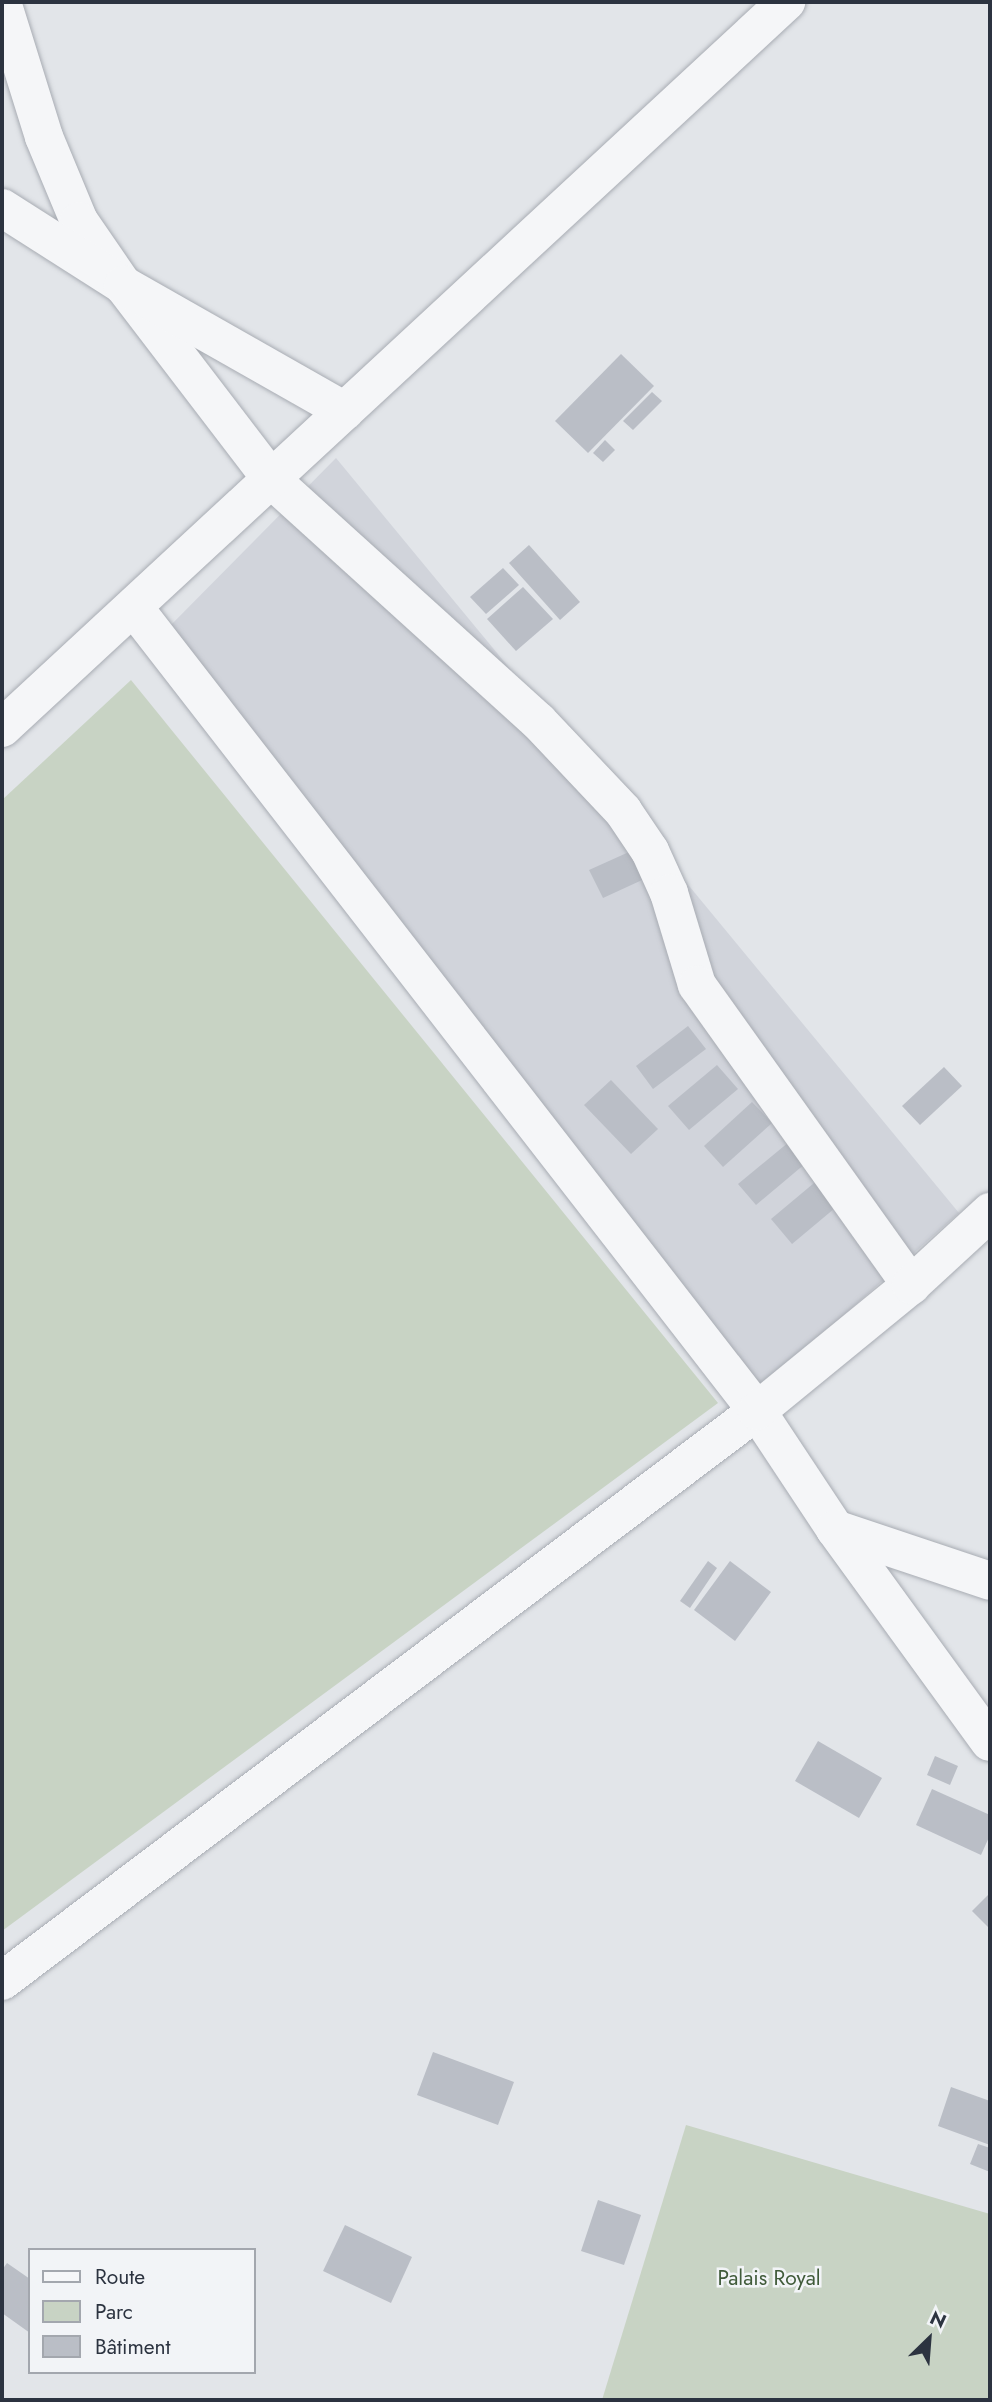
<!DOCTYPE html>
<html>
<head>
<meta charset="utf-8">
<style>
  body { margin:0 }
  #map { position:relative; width:992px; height:2402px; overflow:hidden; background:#e2e5e9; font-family:Jost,sans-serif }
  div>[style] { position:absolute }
  .built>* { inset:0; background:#d1d4db }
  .green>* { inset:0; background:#c8d3c4 }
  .building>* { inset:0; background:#babec6 }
  .roads { filter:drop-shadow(0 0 2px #a8acb3) drop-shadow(0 0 2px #a8acb3) }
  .minor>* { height:38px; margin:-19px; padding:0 19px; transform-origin:19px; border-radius:19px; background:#f5f6f8 }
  span { translate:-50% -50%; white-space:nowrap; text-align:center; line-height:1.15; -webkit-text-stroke:5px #f2f4f7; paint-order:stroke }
  .park-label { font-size:21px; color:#405b3a }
  .frame { position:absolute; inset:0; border:4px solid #2c3340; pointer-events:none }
  .legend { position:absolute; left:28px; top:2248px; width:228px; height:126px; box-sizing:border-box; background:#f2f4f7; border:2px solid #a3a7ae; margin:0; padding:9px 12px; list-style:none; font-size:21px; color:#2c3340 }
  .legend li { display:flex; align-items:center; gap:14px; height:35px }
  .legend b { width:35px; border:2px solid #a3a7ae }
  .north { position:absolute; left:894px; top:2304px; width:70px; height:70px; -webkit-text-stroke:5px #f2f4f7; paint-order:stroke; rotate:25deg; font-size:19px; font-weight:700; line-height:28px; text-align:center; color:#2c3340 }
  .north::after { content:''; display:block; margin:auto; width:24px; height:32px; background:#2c3340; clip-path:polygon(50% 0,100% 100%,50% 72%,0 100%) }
</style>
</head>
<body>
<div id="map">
  <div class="built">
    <div style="clip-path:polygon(336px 458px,959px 1213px,758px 1391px,164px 632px)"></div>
  </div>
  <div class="green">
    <div style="clip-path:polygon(131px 680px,718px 1403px,2px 1931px,2px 800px)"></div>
    <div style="clip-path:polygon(686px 2125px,990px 2214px,990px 2400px,602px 2400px)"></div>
  </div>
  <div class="building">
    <div style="clip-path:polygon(621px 354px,654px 386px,588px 453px,555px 421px)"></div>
    <div style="clip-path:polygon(652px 392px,662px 401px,633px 430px,623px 421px)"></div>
    <div style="clip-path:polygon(605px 440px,615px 450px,603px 462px,593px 453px)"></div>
    <div style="clip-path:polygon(529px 545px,580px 602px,560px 620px,509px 563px)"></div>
    <div style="clip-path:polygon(503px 568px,519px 585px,486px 614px,470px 597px)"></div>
    <div style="clip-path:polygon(523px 587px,553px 619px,516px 651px,487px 619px)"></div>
    <div style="clip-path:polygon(640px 847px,653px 875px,603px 898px,589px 870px)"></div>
    <div style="clip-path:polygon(688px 1026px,706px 1049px,653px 1089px,636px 1066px)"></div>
    <div style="clip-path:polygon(717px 1065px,738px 1089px,689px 1130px,668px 1106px)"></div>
    <div style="clip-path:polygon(944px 1067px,962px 1086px,920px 1125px,902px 1106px)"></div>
    <div style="clip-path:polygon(611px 1080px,658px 1129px,631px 1154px,584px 1105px)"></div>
    <div style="clip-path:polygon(752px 1102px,772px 1123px,723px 1167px,704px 1146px)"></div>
    <div style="clip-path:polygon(795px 1137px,812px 1158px,756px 1205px,738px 1184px)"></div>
    <div style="clip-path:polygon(826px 1173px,847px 1198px,792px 1244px,771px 1219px)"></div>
    <div style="clip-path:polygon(708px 1561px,717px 1568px,690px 1608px,680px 1601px)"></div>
    <div style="clip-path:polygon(730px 1561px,771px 1592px,735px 1641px,694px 1610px)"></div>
    <div style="clip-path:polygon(818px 1741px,882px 1778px,859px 1818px,795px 1781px)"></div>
    <div style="clip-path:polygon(935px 1756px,958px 1766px,950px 1785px,927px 1775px)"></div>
    <div style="clip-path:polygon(932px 1789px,990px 1815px,990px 1835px,981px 1855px,916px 1825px)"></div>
    <div style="clip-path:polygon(990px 1893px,990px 1929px,972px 1911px)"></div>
    <div style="clip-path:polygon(433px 2052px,514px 2082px,498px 2125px,417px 2095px)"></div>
    <div style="clip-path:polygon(951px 2087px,990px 2101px,990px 2145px,938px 2126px)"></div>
    <div style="clip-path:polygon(978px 2144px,990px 2148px,990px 2172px,970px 2164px)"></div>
    <div style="clip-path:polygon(598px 2200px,641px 2215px,624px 2265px,581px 2251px)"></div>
    <div style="clip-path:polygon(345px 2225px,412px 2257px,391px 2303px,323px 2271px)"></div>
    <div style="clip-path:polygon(7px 2263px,30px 2279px,30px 2333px,2px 2313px,2px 2270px)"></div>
  </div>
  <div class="roads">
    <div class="minor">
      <div style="left:2px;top:2px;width:141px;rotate:72.7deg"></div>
      <div style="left:44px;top:137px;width:91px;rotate:67.4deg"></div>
      <div style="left:79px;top:221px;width:78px;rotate:55.5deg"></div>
      <div style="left:123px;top:285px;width:245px;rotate:52.6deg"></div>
      <div style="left:272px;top:480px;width:359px;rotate:42.2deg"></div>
      <div style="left:538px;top:721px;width:124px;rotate:46.6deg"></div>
      <div style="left:623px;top:811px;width:48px;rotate:56deg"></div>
      <div style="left:650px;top:851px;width:46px;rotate:65.7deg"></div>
      <div style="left:669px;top:893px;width:96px;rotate:73.1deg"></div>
      <div style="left:697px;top:985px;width:369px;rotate:54.5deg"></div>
      <div style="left:2px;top:208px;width:143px;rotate:32.5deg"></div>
      <div style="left:123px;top:285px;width:255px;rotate:29.6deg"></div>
      <div style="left:135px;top:609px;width:1015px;rotate:52.2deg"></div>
      <div style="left:757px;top:1411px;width:141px;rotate:56.5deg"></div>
      <div style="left:835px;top:1529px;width:263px;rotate:54deg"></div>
      <div style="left:2px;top:728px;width:1069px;rotate:-42.8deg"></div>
      <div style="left:835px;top:1529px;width:163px;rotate:18.5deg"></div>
      <div style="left:2px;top:1981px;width:946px;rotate:-37.05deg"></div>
      <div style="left:757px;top:1411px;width:199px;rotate:-39.3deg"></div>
      <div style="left:911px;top:1285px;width:108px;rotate:-42.7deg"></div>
    </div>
  </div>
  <div class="park-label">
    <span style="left:769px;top:2278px">Palais Royal</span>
  </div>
  <div class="frame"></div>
  <ul class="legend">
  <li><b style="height:9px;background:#f5f6f8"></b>Route</li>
  <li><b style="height:19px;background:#c8d3c4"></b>Parc</li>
  <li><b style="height:19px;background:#babec6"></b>Bâtiment</li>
  </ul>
  <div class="north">N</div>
</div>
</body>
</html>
